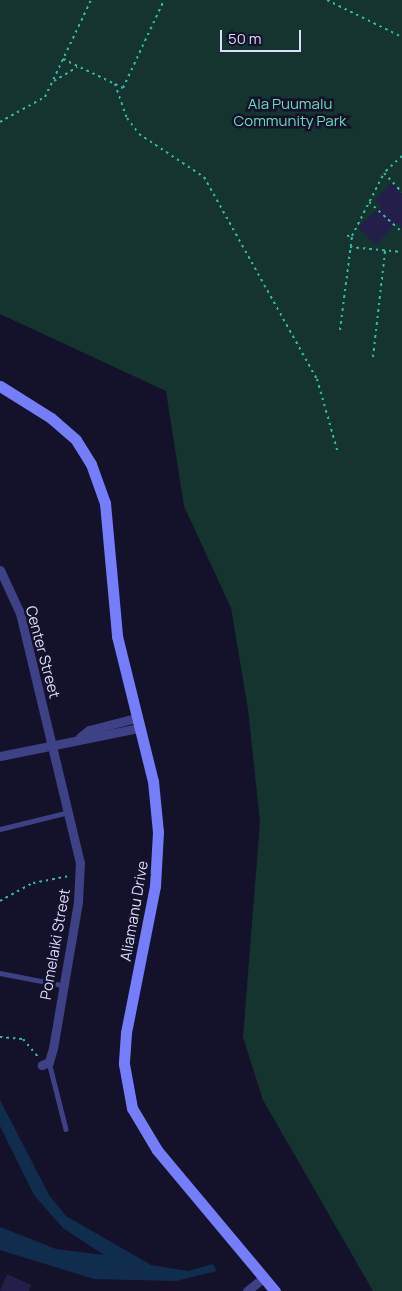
<!DOCTYPE html>
<html>
<head>
<meta charset="utf-8">
<style>
  body { margin:0 }
  #map { position:relative; width:402px; height:1291px; overflow:hidden; background:#14122a; font-family:Manrope,sans-serif }
  div>[style] { position:absolute }
  .green>* { inset:0; background:#153430 }
  .water>* { inset:0; background:#112d4e }
  .building>* { inset:0; background:#241e4a }
  .path>* { height:2px; margin-top:-1px; transform-origin:0; background:repeating-linear-gradient(90deg,#35b8a6 0 2.5px,transparent 0 6.5px) }
  .lane>* { height:4.5px; margin:-2.25px; padding:0 2.25px; transform-origin:2.25px; border-radius:2.25px; background:#3f4187 }
  .street>* { height:9px; margin:-4.5px; padding:0 4.5px; transform-origin:4.5px; border-radius:4.5px; background:#3f4187 }
  .secondary>* { height:11px; margin:-5.5px; padding:0 5.5px; transform-origin:5.5px; border-radius:5.5px; background:#767dfa }
  span { translate:-50% -50%; white-space:nowrap; text-align:center; line-height:1.15; -webkit-text-stroke:5px #14122a; paint-order:stroke }
  .park-label { font-size:15px; color:#69ddb7 }
  .street-label { font-size:15px; color:#dddcfe }
  .scale { position:absolute; left:220px; top:30px; width:81px; height:22px; box-sizing:border-box; border:2px solid #dddcfe; border-top:0; padding-left:6px; font-size:15px; line-height:18px; white-space:nowrap; color:#dddcfe; -webkit-text-stroke:4px #14122a; paint-order:stroke }
</style>
</head>
<body>
<div id="map">
  <div class="green">
    <div style="clip-path:polygon(0 0,402px 0,402px 1291px,373px 1291px,263px 1100px,243px 1037px,260px 822px,248px 709px,231px 608px,184px 506px,166px 391px,0 314px)"></div>
  </div>
  <div class="water">
    <div style="clip-path:polygon(0 1100px,49px 1195px,66px 1216px,151px 1265px,188px 1271px,213px 1264px,217px 1271px,176px 1281px,94px 1279px,0 1250px,0 1227px,56px 1249px,104px 1255px,63px 1228px,34px 1195px,0 1126px)"></div>
  </div>
  <div class="building">
    <div style="clip-path:polygon(392px 183px,402px 194px,402px 228px,397px 223px,375px 245px,358px 227px,381px 206px,375px 200px)"></div>
    <div style="clip-path:polygon(7px 1274px,31px 1285px,29px 1291px,0 1291px)"></div>
  </div>
  <div class="path">
    <div style="left:327px;top:0;width:84px;rotate:26.3deg"></div>
    <div style="left:63px;top:59px;width:58px;rotate:25.7deg"></div>
    <div style="left:115px;top:84px;width:36px;rotate:71deg"></div>
    <div style="left:127px;top:118px;width:20px;rotate:53deg"></div>
    <div style="left:139px;top:134px;width:78px;rotate:33.5deg"></div>
    <div style="left:204px;top:177px;width:231px;rotate:60.8deg"></div>
    <div style="left:317px;top:379px;width:77px;rotate:74.2deg"></div>
    <div style="left:54px;top:81px;width:27px;rotate:-31deg"></div>
    <div style="left:115px;top:84px;width:9px;rotate:27deg"></div>
    <div style="left:123px;top:88px;width:97px;rotate:-65deg"></div>
    <div style="left:0;top:122px;width:51px;rotate:-29.1deg"></div>
    <div style="left:45px;top:97px;width:107px;rotate:-64.6deg"></div>
    <div style="left:402px;top:156px;width:25px;rotate:137deg"></div>
    <div style="left:384px;top:173px;width:26px;rotate:47deg"></div>
    <div style="left:369px;top:202px;width:45px;rotate:42.3deg"></div>
    <div style="left:347px;top:236px;width:6px;rotate:-9deg"></div>
    <div style="left:350px;top:247px;width:52px;rotate:5.5deg"></div>
    <div style="left:340px;top:330px;width:95px;rotate:-82.7deg"></div>
    <div style="left:352px;top:236px;width:71px;rotate:-63.1deg"></div>
    <div style="left:373px;top:357px;width:107px;rotate:-83.5deg"></div>
    <div style="left:0;top:901px;width:38px;rotate:-29deg"></div>
    <div style="left:33px;top:883px;width:38px;rotate:-11deg"></div>
    <div style="left:0;top:1037px;width:23px;rotate:5deg"></div>
    <div style="left:23px;top:1039px;width:23px;rotate:50deg"></div>
  </div>
  <div class="lane">
    <div style="left:0;top:829px;width:71px;rotate:-13.8deg"></div>
    <div style="left:0;top:973px;width:63px;rotate:11deg"></div>
    <div style="left:49px;top:1062px;width:69px;rotate:75.8deg"></div>
  </div>
  <div class="street">
    <div style="left:0;top:570px;width:47px;rotate:65.1deg"></div>
    <div style="left:20px;top:613px;width:256px;rotate:76.5deg"></div>
    <div style="left:80px;top:862px;width:40px;rotate:92.9deg"></div>
    <div style="left:78px;top:902px;width:148px;rotate:99.7deg"></div>
    <div style="left:53px;top:1048px;width:15px;rotate:106deg"></div>
    <div style="left:49px;top:1062px;width:8px;rotate:157deg"></div>
    <div style="left:80px;top:737px;width:11px;rotate:-38deg"></div>
    <div style="left:89px;top:730px;width:49px;rotate:-14.3deg"></div>
    <div style="left:0;top:756px;width:142px;rotate:-11.4deg"></div>
    <div style="left:247px;top:1291px;width:22px;rotate:-39deg"></div>
  </div>
  <div class="secondary">
    <div style="left:0;top:386px;width:60px;rotate:32.1deg"></div>
    <div style="left:51px;top:418px;width:33px;rotate:41deg"></div>
    <div style="left:76px;top:440px;width:28px;rotate:58deg"></div>
    <div style="left:91px;top:464px;width:41px;rotate:70.3deg"></div>
    <div style="left:105px;top:503px;width:134px;rotate:84.8deg"></div>
    <div style="left:117px;top:636px;width:149px;rotate:76.1deg"></div>
    <div style="left:153px;top:781px;width:51px;rotate:84.4deg"></div>
    <div style="left:158px;top:832px;width:54px;rotate:93.2deg"></div>
    <div style="left:155px;top:886px;width:150px;rotate:101.2deg"></div>
    <div style="left:126px;top:1033px;width:31px;rotate:94deg"></div>
    <div style="left:124px;top:1064px;width:45px;rotate:79.7deg"></div>
    <div style="left:132px;top:1108px;width:49px;rotate:59.2deg"></div>
    <div style="left:157px;top:1150px;width:184px;rotate:50.1deg"></div>
  </div>
  <div class="park-label">
    <span style="left:290px;top:112px">Ala Puumalu<br>Community Park</span>
  </div>
  <div class="street-label">
    <span style="left:43px;top:652px;rotate:75deg">Center Street</span>
    <span style="left:134px;top:911px;rotate:-80deg">Aliamanu Drive</span>
    <span style="left:55px;top:944px;rotate:-80deg">Pomelaiki Street</span>
  </div>
  <div class="scale">50 m</div>
</div>
</body>
</html>
